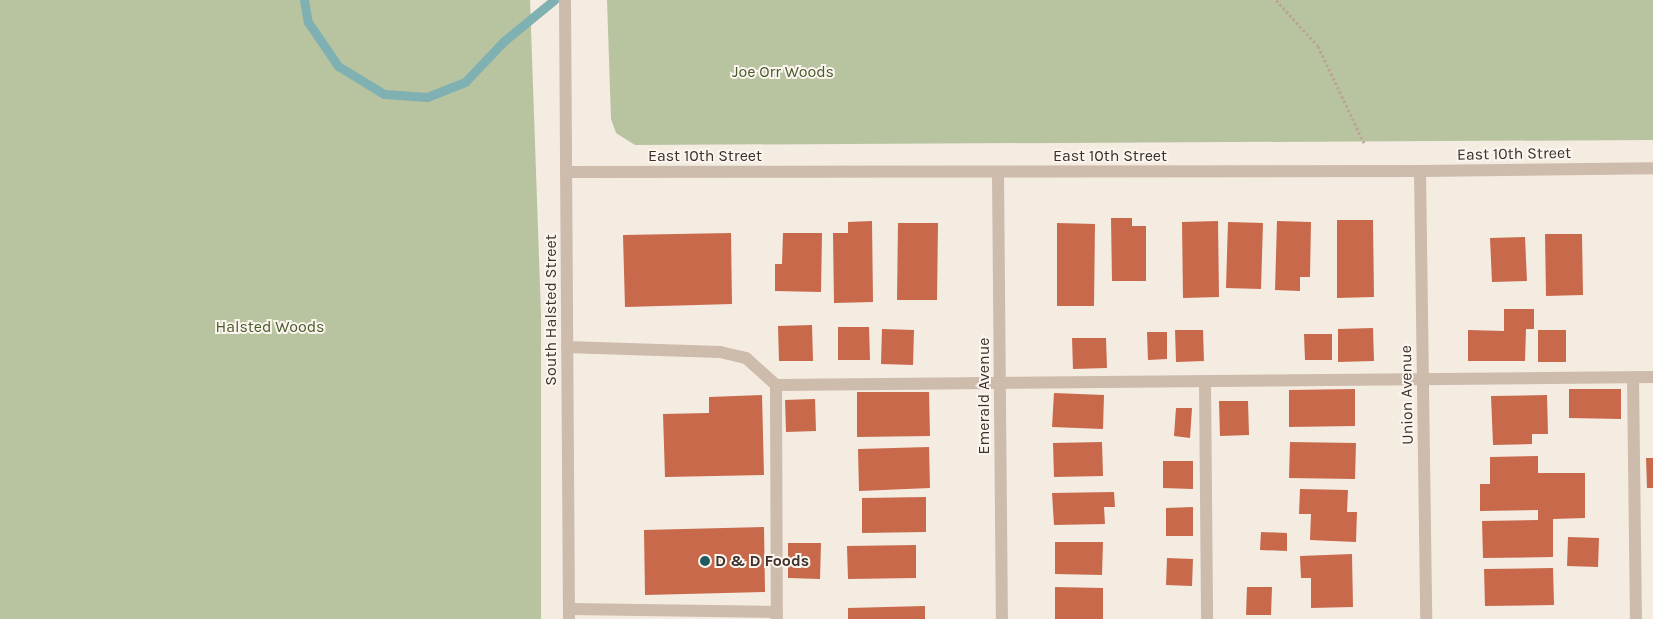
<!DOCTYPE html>
<html>
<head>
<meta charset="utf-8">
<style>
  body { margin:0 }
  #map { position:relative; width:1653px; height:619px; overflow:hidden; background:#f4ebe1; font-family:Karla,sans-serif }
  div>[style] { position:absolute }
  .green>* { inset:0; background:#b8c4a0 }
  .stream>* { height:9px; margin:-4.5px; padding:0 4.5px; transform-origin:4.5px; border-radius:4.5px; background:#7fb0b2 }
  .building>* { inset:0; background:#c8694b }
  .path>* { height:3px; margin-top:-1.5px; transform-origin:0; background:repeating-linear-gradient(90deg,#b9a596 0 2.5px,transparent 0 5px) }
  .minor>* { height:12px; margin:-6px; padding:0 6px; transform-origin:6px; border-radius:6px; background:#cdbbac }
  .dots>* { width:14px; height:14px; translate:-50% -50%; box-sizing:border-box; border:2px solid #fbf5ee; border-radius:50% }
  span { translate:-50% -50%; white-space:nowrap; text-align:center; line-height:1.15; -webkit-text-stroke:4px #fbf5ee; paint-order:stroke }
  .park-label { font-size:16px; color:#4a5a2e }
  .street-label { font-size:16px; color:#3b302b }
  .poi-label { font-size:16px; color:#3b302b; font-weight:700 }
  .left { translate:0 -50%; text-align:left }
</style>
</head>
<body>
<div id="map">
  <div class="green">
    <div style="clip-path:polygon(0 0,530px 0,541px 315px,541px 619px,0 619px)"></div>
    <div style="clip-path:polygon(607px 0,1653px 0,1653px 140px,635px 145px,616px 133px,611px 119px)"></div>
  </div>
  <div class="stream">
    <div style="left:304px;top:0;width:22px;rotate:80deg"></div>
    <div style="left:308px;top:22px;width:53px;rotate:55.7deg"></div>
    <div style="left:338px;top:66px;width:54px;rotate:31.3deg"></div>
    <div style="left:384px;top:94px;width:43px;rotate:4deg"></div>
    <div style="left:427px;top:97px;width:41px;rotate:-21.5deg"></div>
    <div style="left:465px;top:82px;width:57px;rotate:-46.4deg"></div>
    <div style="left:504px;top:41px;width:65px;rotate:-39.4deg"></div>
  </div>
  <div class="building">
    <div style="clip-path:polygon(1111px 218px,1132px 218px,1132px 226px,1146px 226px,1146px 281px,1112px 281px)"></div>
    <div style="clip-path:polygon(1337px 220px,1373px 220px,1374px 297px,1337px 298px)"></div>
    <div style="clip-path:polygon(872px 221px,873px 302px,834px 303px,833px 233px,848px 233px,848px 222px)"></div>
    <div style="clip-path:polygon(1218px 221px,1219px 297px,1183px 298px,1182px 222px)"></div>
    <div style="clip-path:polygon(1277px 221px,1311px 222px,1310px 277px,1300px 277px,1300px 291px,1275px 290px)"></div>
    <div style="clip-path:polygon(1228px 222px,1263px 223px,1261px 289px,1226px 288px)"></div>
    <div style="clip-path:polygon(898px 223px,938px 223px,937px 300px,897px 300px)"></div>
    <div style="clip-path:polygon(1057px 223px,1095px 224px,1094px 306px,1057px 306px)"></div>
    <div style="clip-path:polygon(731px 233px,732px 304px,625px 307px,623px 235px)"></div>
    <div style="clip-path:polygon(783px 233px,822px 233px,821px 292px,775px 291px,775px 264px,782px 264px)"></div>
    <div style="clip-path:polygon(1545px 234px,1582px 234px,1583px 295px,1546px 296px)"></div>
    <div style="clip-path:polygon(1525px 237px,1527px 281px,1492px 282px,1490px 238px)"></div>
    <div style="clip-path:polygon(1504px 309px,1534px 309px,1534px 329px,1526px 329px,1525px 361px,1468px 361px,1468px 330px,1504px 331px)"></div>
    <div style="clip-path:polygon(812px 325px,813px 361px,779px 361px,778px 326px)"></div>
    <div style="clip-path:polygon(838px 327px,869px 327px,870px 360px,838px 360px)"></div>
    <div style="clip-path:polygon(1373px 328px,1374px 361px,1338px 362px,1338px 329px)"></div>
    <div style="clip-path:polygon(882px 329px,914px 330px,913px 365px,881px 364px)"></div>
    <div style="clip-path:polygon(1175px 330px,1203px 330px,1204px 361px,1176px 362px)"></div>
    <div style="clip-path:polygon(1538px 330px,1566px 330px,1566px 362px,1538px 362px)"></div>
    <div style="clip-path:polygon(1147px 332px,1167px 332px,1167px 359px,1148px 360px)"></div>
    <div style="clip-path:polygon(1304px 334px,1332px 334px,1332px 360px,1305px 360px)"></div>
    <div style="clip-path:polygon(1072px 338px,1106px 338px,1107px 368px,1073px 369px)"></div>
    <div style="clip-path:polygon(1355px 389px,1355px 426px,1289px 427px,1289px 390px)"></div>
    <div style="clip-path:polygon(1569px 389px,1621px 389px,1621px 419px,1569px 418px)"></div>
    <div style="clip-path:polygon(857px 392px,929px 392px,930px 436px,857px 437px)"></div>
    <div style="clip-path:polygon(1054px 393px,1104px 395px,1103px 429px,1052px 427px)"></div>
    <div style="clip-path:polygon(762px 395px,764px 475px,665px 477px,663px 414px,709px 413px,709px 397px)"></div>
    <div style="clip-path:polygon(1547px 395px,1548px 434px,1532px 434px,1532px 444px,1493px 445px,1491px 396px)"></div>
    <div style="clip-path:polygon(815px 399px,816px 431px,786px 432px,785px 400px)"></div>
    <div style="clip-path:polygon(1219px 401px,1248px 401px,1249px 435px,1220px 436px)"></div>
    <div style="clip-path:polygon(1176px 408px,1192px 408px,1190px 438px,1174px 436px)"></div>
    <div style="clip-path:polygon(1102px 442px,1103px 476px,1054px 477px,1053px 443px)"></div>
    <div style="clip-path:polygon(1290px 442px,1356px 443px,1355px 479px,1289px 478px)"></div>
    <div style="clip-path:polygon(929px 447px,930px 488px,859px 491px,858px 449px)"></div>
    <div style="clip-path:polygon(1538px 456px,1538px 473px,1585px 473px,1585px 518px,1553px 519px,1553px 557px,1483px 558px,1482px 521px,1538px 520px,1538px 510px,1480px 511px,1480px 484px,1490px 484px,1490px 457px)"></div>
    <div style="clip-path:polygon(1646px 458px,1653px 458px,1653px 488px,1647px 488px)"></div>
    <div style="clip-path:polygon(1163px 461px,1193px 461px,1193px 489px,1163px 488px)"></div>
    <div style="clip-path:polygon(1300px 489px,1348px 490px,1347px 512px,1357px 512px,1356px 542px,1310px 540px,1311px 514px,1299px 514px)"></div>
    <div style="clip-path:polygon(1114px 492px,1115px 507px,1104px 507px,1105px 524px,1054px 525px,1052px 493px)"></div>
    <div style="clip-path:polygon(926px 497px,926px 532px,862px 533px,862px 498px)"></div>
    <div style="clip-path:polygon(1193px 507px,1193px 536px,1166px 536px,1166px 508px)"></div>
    <div style="clip-path:polygon(764px 527px,765px 592px,645px 595px,644px 530px)"></div>
    <div style="clip-path:polygon(1261px 532px,1287px 533px,1287px 551px,1260px 550px)"></div>
    <div style="clip-path:polygon(1568px 537px,1599px 538px,1598px 567px,1567px 566px)"></div>
    <div style="clip-path:polygon(1055px 542px,1103px 542px,1102px 575px,1055px 574px)"></div>
    <div style="clip-path:polygon(788px 543px,821px 543px,820px 579px,788px 578px)"></div>
    <div style="clip-path:polygon(916px 545px,916px 578px,848px 579px,847px 546px)"></div>
    <div style="clip-path:polygon(1352px 554px,1353px 607px,1311px 608px,1311px 578px,1301px 578px,1300px 556px)"></div>
    <div style="clip-path:polygon(1167px 558px,1193px 559px,1192px 586px,1166px 585px)"></div>
    <div style="clip-path:polygon(1553px 568px,1554px 605px,1485px 606px,1484px 569px)"></div>
    <div style="clip-path:polygon(1055px 587px,1103px 588px,1103px 619px,1055px 619px)"></div>
    <div style="clip-path:polygon(1247px 587px,1272px 587px,1271px 615px,1246px 615px)"></div>
    <div style="clip-path:polygon(925px 606px,925px 619px,848px 619px,848px 608px)"></div>
  </div>
  <div class="path">
    <div style="left:1276px;top:0;width:62px;rotate:47.6deg"></div>
    <div style="left:1318px;top:46px;width:107px;rotate:64.6deg"></div>
  </div>
  <div class="minor">
    <div style="left:565px;top:0;width:619px;rotate:89.63deg"></div>
    <div style="left:1420px;top:171px;width:448px;rotate:89.2deg"></div>
    <div style="left:566px;top:172px;width:854px;rotate:-0.07deg"></div>
    <div style="left:1420px;top:171px;width:233px;rotate:-0.7deg"></div>
    <div style="left:998px;top:173px;width:446px;rotate:89.5deg"></div>
    <div style="left:567px;top:347px;width:153px;rotate:1.9deg"></div>
    <div style="left:720px;top:352px;width:27px;rotate:13deg"></div>
    <div style="left:746px;top:358px;width:40px;rotate:42deg"></div>
    <div style="left:776px;top:385px;width:877px;rotate:-0.52deg"></div>
    <div style="left:1633px;top:377px;width:242px;rotate:89.3deg"></div>
    <div style="left:1205px;top:381px;width:238px;rotate:89.5deg"></div>
    <div style="left:776px;top:385px;width:234px;rotate:89.8deg"></div>
    <div style="left:569px;top:609px;width:208px;rotate:0.8deg"></div>
  </div>
  <div class="dots">
    <div style="left:705px;top:561px;background:#1f5a5e"></div>
  </div>
  <div class="park-label">
    <span style="left:783px;top:72px">Joe Orr Woods</span>
    <span style="left:270px;top:327px">Halsted Woods</span>
  </div>
  <div class="street-label">
    <span style="left:1514px;top:154px;rotate:-1deg">East 10th Street</span>
    <span style="left:705px;top:156px">East 10th Street</span>
    <span style="left:1110px;top:156px">East 10th Street</span>
    <span style="left:551px;top:310px;rotate:-90deg">South Halsted Street</span>
    <span style="left:1407px;top:395px;rotate:-91deg">Union Avenue</span>
    <span style="left:984px;top:396px;rotate:-90deg">Emerald Avenue</span>
  </div>
  <div class="poi-label">
    <span class="left" style="left:715px;top:561px">D &amp; D Foods</span>
  </div>
</div>
</body>
</html>
